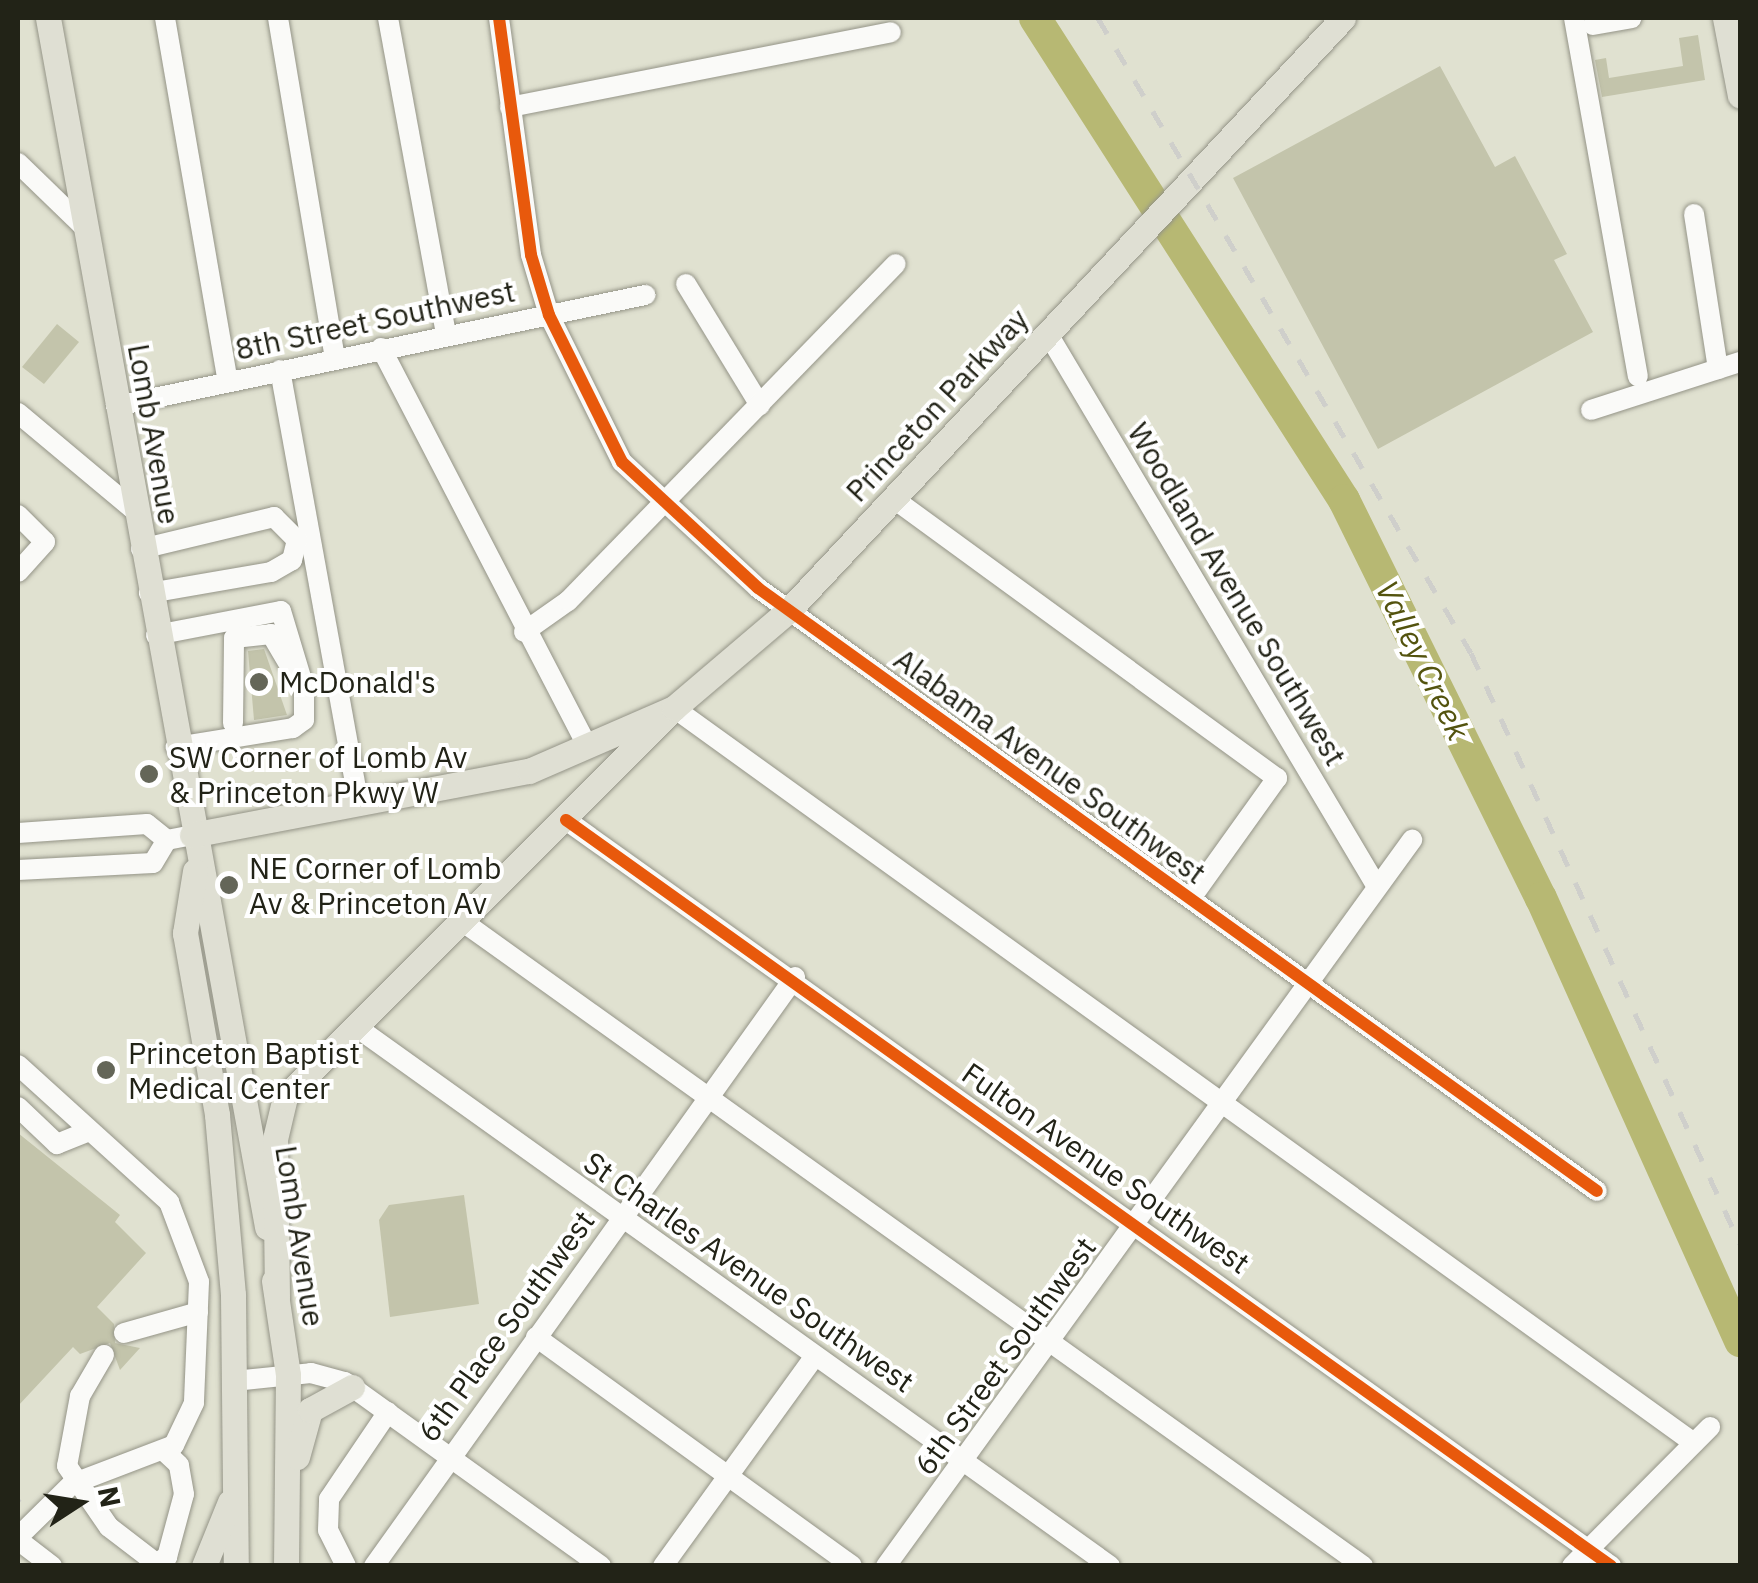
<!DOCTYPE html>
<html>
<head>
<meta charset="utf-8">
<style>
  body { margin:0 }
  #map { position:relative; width:1758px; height:1583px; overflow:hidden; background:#e0e1d0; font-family:"IBM Plex Sans",sans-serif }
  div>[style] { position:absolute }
  .river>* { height:32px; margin:-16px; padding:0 16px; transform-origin:16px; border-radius:16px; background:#b7b873 }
  .building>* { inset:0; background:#c3c4ab }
  .path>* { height:4px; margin-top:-2px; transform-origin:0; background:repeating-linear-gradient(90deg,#ccccc8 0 5px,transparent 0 13px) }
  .roads { filter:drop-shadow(0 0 2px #949487) drop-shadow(0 0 2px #949487) }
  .minor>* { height:20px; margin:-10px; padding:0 10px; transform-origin:10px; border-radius:10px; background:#fafaf8 }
  .major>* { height:25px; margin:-12.5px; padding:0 12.5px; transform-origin:12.5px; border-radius:12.5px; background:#dfdfd3 }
  .rail>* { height:5px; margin-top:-2.5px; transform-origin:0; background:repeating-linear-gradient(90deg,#cfcfcb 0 18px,transparent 0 36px) }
  .cycleway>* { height:12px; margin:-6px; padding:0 6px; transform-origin:6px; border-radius:6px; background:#e8590c }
  .dots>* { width:28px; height:28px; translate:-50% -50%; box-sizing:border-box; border:5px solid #fff; border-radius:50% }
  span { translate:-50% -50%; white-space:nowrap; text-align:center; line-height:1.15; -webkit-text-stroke:8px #fff; paint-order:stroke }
  .street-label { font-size:30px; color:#222317 }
  .poi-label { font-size:30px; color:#222317 }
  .left { translate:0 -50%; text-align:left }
  .water-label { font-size:32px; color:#53530e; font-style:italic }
  .frame { position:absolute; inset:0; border:20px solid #222317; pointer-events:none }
  .north { position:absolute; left:30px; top:1453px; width:100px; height:100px; -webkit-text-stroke:8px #fff; paint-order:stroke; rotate:78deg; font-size:28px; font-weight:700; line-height:40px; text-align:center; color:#222317 }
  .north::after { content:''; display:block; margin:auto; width:35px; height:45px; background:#222317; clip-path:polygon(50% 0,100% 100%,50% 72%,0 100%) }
</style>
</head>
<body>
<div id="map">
  <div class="river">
    <div style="left:1035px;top:18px;width:573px;rotate:57.34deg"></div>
    <div style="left:1344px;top:500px;width:444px;rotate:63.7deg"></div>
    <div style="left:1541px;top:898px;width:486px;rotate:65.8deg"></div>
  </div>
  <div class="building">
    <div style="clip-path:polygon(1698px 35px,1705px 80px,1602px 97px,1595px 60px,1606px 58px,1609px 78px,1683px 66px,1679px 38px)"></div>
    <div style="clip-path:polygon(1440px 66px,1495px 167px,1515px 156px,1567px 254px,1554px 260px,1593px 332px,1378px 449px,1233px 178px)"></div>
    <div style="clip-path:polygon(57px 324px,79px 342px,44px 384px,22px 367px)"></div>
    <div style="clip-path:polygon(264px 649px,287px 715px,254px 720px,248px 651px)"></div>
    <div style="clip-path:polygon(18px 1133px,120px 1215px,115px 1222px,146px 1253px,97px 1307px,114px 1324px,115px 1343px,140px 1348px,120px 1370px,110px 1343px,80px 1354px,73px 1347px,18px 1406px)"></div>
    <div style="clip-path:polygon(464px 1195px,479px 1304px,390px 1317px,379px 1220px,389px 1205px)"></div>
  </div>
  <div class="path">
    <div style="left:18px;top:1500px;width:3px;rotate:45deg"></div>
  </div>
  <div class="roads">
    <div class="minor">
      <div style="left:165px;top:18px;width:368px;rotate:80.2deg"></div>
      <div style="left:278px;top:18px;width:346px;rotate:80.5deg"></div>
      <div style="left:388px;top:18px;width:322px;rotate:79.6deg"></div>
      <div style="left:499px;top:18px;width:239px;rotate:82.3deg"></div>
      <div style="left:531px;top:255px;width:63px;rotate:73.3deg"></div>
      <div style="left:549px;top:315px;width:164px;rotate:63.6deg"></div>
      <div style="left:622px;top:462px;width:185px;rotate:42.8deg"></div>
      <div style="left:758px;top:588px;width:1033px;rotate:35.71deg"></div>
      <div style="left:1574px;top:18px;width:364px;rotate:79.9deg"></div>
      <div style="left:1593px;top:25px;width:39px;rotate:-10deg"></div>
      <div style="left:510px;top:107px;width:388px;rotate:-11.1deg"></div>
      <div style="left:18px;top:163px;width:93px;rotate:44.1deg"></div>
      <div style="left:1694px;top:214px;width:157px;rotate:81.2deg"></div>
      <div style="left:686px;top:284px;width:142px;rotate:58.6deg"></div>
      <div style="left:1048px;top:334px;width:641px;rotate:59.24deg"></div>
      <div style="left:381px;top:348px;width:450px;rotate:62.6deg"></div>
      <div style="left:280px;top:370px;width:440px;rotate:79.7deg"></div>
      <div style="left:116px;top:406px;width:541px;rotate:-11.85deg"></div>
      <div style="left:1591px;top:410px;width:157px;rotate:-17.9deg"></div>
      <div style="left:18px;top:413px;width:151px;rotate:39.9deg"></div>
      <div style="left:894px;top:499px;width:474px;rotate:36.1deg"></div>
      <div style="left:1277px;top:778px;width:148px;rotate:125.6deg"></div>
      <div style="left:18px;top:515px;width:38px;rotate:45deg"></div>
      <div style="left:45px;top:542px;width:40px;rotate:132deg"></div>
      <div style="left:141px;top:549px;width:137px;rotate:-13.5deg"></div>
      <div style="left:274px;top:517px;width:33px;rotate:45deg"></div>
      <div style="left:297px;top:540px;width:21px;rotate:104deg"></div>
      <div style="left:292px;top:560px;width:24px;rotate:150deg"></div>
      <div style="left:271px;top:572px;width:124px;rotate:170.2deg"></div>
      <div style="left:524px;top:632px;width:54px;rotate:-35.2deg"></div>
      <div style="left:568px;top:601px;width:470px;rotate:-45.8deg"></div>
      <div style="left:156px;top:635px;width:127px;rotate:-10.9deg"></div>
      <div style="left:281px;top:611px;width:79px;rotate:73.2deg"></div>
      <div style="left:304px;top:687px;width:33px;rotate:90deg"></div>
      <div style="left:304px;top:720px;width:14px;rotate:144deg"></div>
      <div style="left:293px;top:728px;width:119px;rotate:170.8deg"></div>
      <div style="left:674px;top:708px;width:1257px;rotate:35.78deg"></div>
      <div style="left:233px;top:723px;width:85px;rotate:-89.3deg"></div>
      <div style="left:234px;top:638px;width:37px;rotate:-6deg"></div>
      <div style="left:271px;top:634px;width:45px;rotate:59.5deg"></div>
      <div style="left:566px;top:820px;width:1284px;rotate:35.52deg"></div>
      <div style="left:18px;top:833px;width:129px;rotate:-4deg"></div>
      <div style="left:147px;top:824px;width:26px;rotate:39deg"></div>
      <div style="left:18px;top:870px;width:135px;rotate:-3deg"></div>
      <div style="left:153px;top:863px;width:27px;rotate:-59deg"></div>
      <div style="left:167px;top:840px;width:25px;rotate:-11deg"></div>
      <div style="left:466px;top:924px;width:1103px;rotate:35.59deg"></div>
      <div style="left:355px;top:1026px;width:928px;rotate:35.57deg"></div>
      <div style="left:18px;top:1065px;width:204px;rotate:42.2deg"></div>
      <div style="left:169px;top:1202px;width:85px;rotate:69.4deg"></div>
      <div style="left:199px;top:1282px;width:121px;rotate:92.4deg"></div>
      <div style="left:194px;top:1403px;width:47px;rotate:115.5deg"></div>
      <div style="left:174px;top:1445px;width:109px;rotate:159.1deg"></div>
      <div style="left:72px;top:1484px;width:76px;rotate:135.5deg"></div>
      <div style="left:18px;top:1107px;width:54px;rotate:43.5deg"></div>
      <div style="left:57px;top:1144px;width:35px;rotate:-22deg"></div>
      <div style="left:124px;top:1333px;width:77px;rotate:-15.8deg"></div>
      <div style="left:536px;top:1337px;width:390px;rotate:35.9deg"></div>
      <div style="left:104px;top:1355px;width:48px;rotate:120.3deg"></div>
      <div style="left:80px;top:1396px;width:71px;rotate:100.5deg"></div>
      <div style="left:67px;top:1466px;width:74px;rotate:55.5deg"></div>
      <div style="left:109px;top:1527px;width:59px;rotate:37.5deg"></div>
      <div style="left:156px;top:1563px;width:13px;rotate:-29deg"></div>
      <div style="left:167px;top:1557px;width:65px;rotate:-74.9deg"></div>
      <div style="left:184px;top:1494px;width:29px;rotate:-100deg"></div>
      <div style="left:179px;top:1465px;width:21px;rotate:-137deg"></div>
      <div style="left:234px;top:1381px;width:77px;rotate:-5.9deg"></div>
      <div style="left:311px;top:1373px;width:35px;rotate:15deg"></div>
      <div style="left:345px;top:1382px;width:315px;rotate:35.7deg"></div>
      <div style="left:18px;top:1540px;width:43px;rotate:37.4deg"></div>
      <div style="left:346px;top:1566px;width:40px;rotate:-116.6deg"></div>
      <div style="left:328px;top:1530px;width:31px;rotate:-88deg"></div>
      <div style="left:329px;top:1499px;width:105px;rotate:-55.9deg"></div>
      <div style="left:374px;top:1566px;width:724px;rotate:-54.44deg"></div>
      <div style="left:663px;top:1566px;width:259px;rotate:-54.1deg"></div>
      <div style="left:886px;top:1566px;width:897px;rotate:-54.08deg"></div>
      <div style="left:1572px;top:1566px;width:196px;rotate:-45.2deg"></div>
    </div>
    <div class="major">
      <div style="left:48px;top:18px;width:1229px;rotate:79.73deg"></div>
      <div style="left:1725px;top:18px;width:79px;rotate:79.1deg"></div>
      <div style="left:192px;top:835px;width:343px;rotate:-10.8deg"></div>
      <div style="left:529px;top:771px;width:158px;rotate:-23.5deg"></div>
      <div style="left:195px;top:871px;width:63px;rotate:99.2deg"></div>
      <div style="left:185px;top:933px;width:185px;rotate:80deg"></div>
      <div style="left:217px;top:1115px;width:181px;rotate:84.9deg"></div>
      <div style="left:233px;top:1295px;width:271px;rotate:89.4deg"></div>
      <div style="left:274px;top:1281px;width:95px;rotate:81.5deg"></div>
      <div style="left:288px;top:1375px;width:191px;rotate:90.6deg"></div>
      <div style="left:277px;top:1297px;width:158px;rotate:-90.7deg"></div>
      <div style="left:275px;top:1139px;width:43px;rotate:-76.6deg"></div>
      <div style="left:285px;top:1097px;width:550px;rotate:-45deg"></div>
      <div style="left:674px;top:708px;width:151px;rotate:-40.4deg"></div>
      <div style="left:789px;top:610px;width:811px;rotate:-46.9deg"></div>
      <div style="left:297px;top:1457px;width:49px;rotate:-74.5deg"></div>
      <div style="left:310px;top:1410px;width:48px;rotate:-28.7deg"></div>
      <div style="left:204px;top:1566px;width:69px;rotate:-67.9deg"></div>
    </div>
  </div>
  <div class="rail">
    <div style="left:1098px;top:18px;width:736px;rotate:59.57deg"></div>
    <div style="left:1471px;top:653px;width:649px;rotate:65.53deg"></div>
  </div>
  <div class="cycleway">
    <div style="left:499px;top:18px;width:239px;rotate:82.3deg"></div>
    <div style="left:531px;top:255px;width:63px;rotate:73.3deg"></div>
    <div style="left:549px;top:315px;width:164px;rotate:63.6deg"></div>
    <div style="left:622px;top:462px;width:185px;rotate:42.8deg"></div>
    <div style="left:758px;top:588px;width:1033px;rotate:35.71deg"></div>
    <div style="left:566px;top:820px;width:1284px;rotate:35.52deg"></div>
  </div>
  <div class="dots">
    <div style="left:259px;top:682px;background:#646658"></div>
    <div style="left:149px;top:774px;background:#646658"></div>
    <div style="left:229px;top:885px;background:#646658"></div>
    <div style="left:106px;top:1070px;background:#646658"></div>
  </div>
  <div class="street-label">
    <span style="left:375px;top:320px;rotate:-12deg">8th Street Southwest</span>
    <span style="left:937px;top:405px;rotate:-47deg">Princeton Parkway</span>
    <span style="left:154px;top:434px;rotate:80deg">Lomb Avenue</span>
    <span style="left:1237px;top:594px;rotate:59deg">Woodland Avenue Southwest</span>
    <span style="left:1050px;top:766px;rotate:36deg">Alabama Avenue Southwest</span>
    <span style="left:1106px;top:1168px;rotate:35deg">Fulton Avenue Southwest</span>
    <span style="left:300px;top:1236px;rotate:81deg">Lomb Avenue</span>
    <span style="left:749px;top:1272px;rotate:35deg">St Charles Avenue Southwest</span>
    <span style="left:506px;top:1326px;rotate:-54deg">6th Place Southwest</span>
    <span style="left:1005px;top:1356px;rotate:-54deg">6th Street Southwest</span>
  </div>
  <div class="poi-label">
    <span class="left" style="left:279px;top:682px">McDonald's</span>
    <span class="left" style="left:169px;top:774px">SW Corner of Lomb Av<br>&amp; Princeton Pkwy W</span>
    <span class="left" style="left:249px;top:885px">NE Corner of Lomb<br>Av &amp; Princeton Av</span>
    <span class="left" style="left:128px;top:1070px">Princeton Baptist<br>Medical Center</span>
  </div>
  <div class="water-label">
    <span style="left:1423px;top:660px;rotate:64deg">Valley Creek</span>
  </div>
  <div class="frame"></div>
  <div class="north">N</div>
</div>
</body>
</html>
